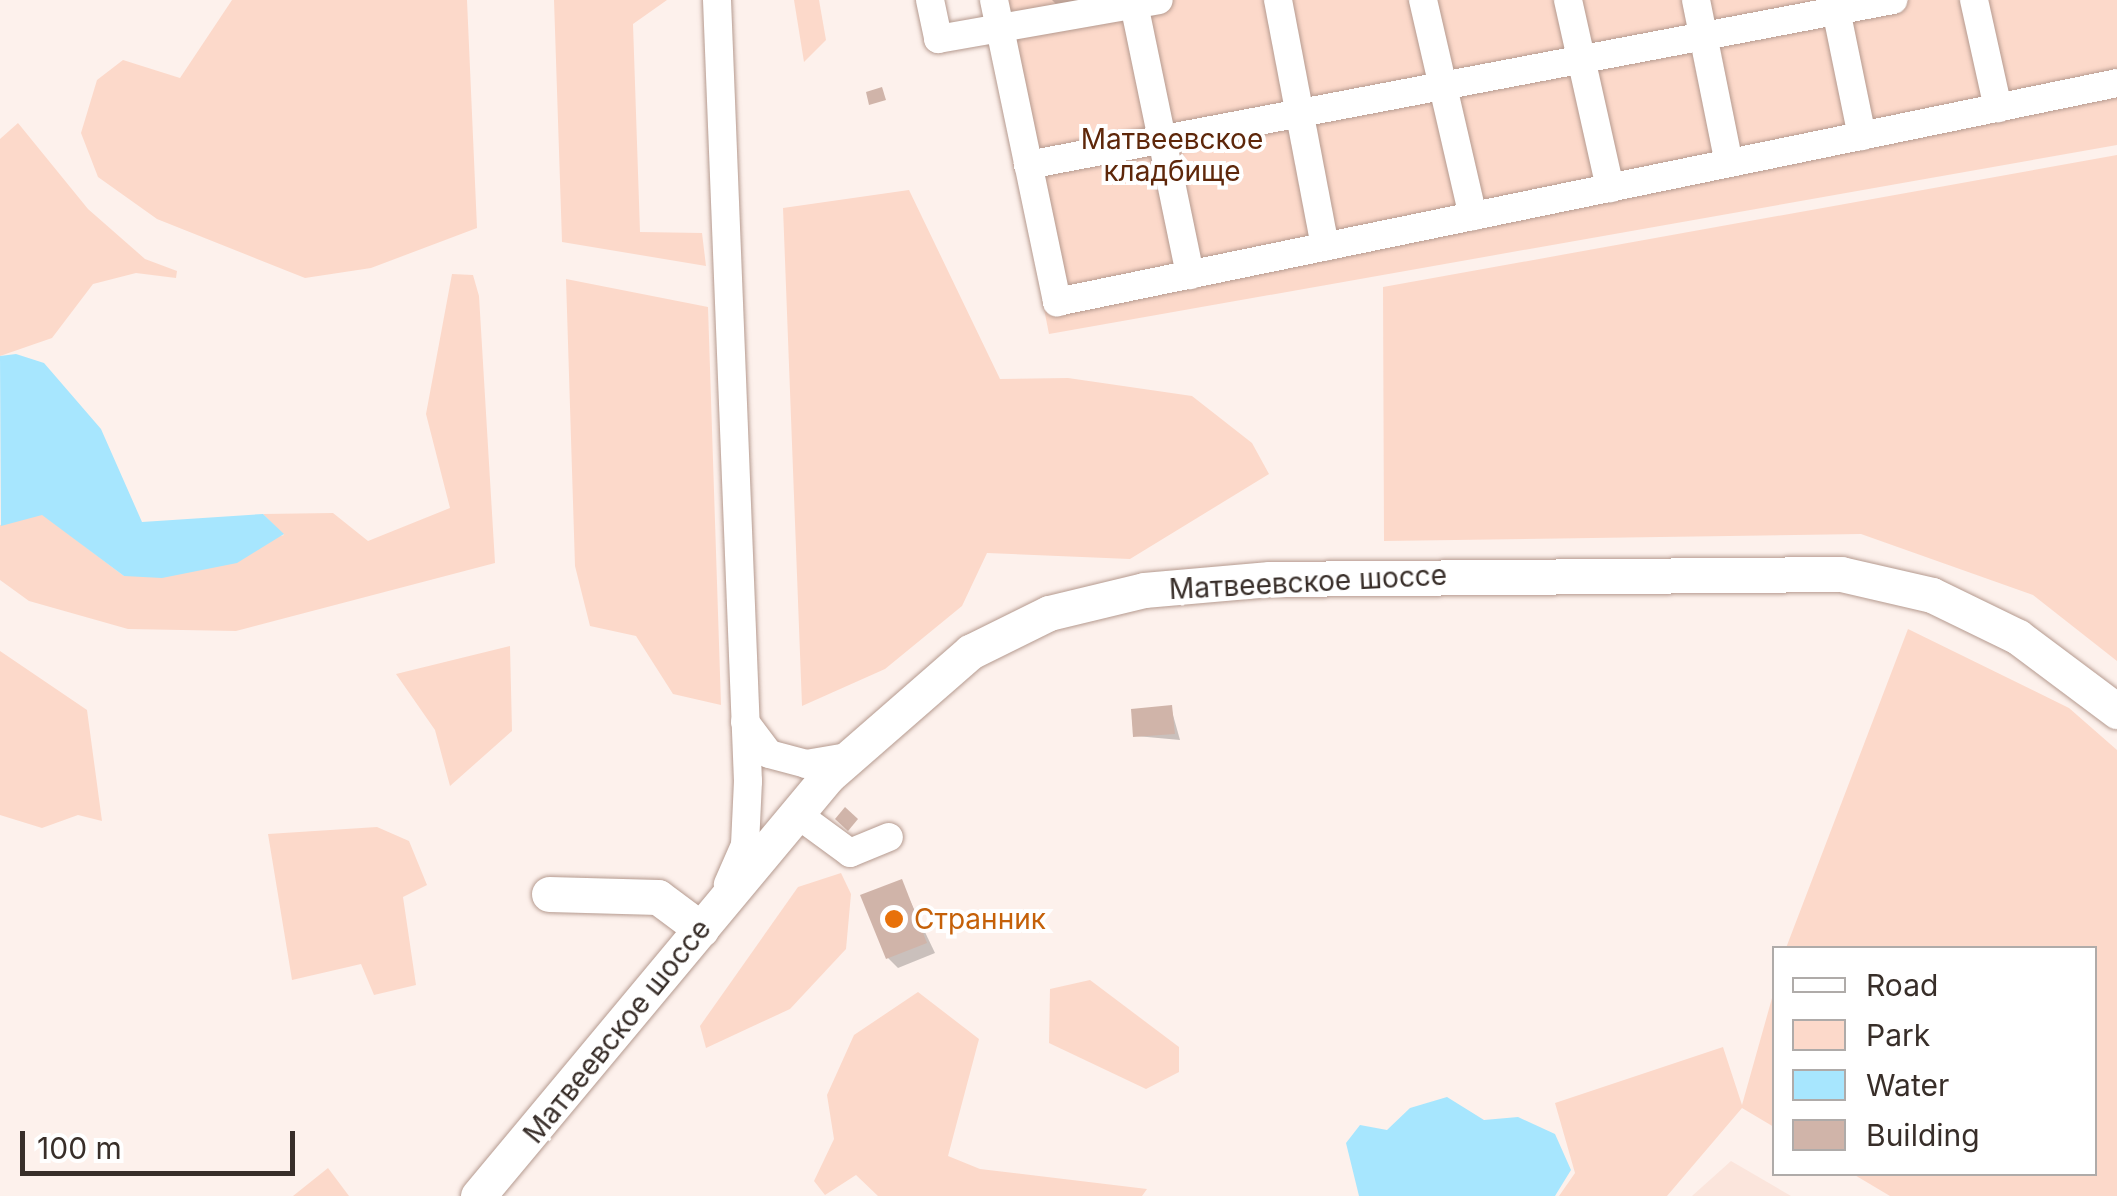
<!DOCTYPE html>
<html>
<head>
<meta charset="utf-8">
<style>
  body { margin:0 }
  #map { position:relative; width:2117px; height:1196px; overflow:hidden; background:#fdf1ec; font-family:Inter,sans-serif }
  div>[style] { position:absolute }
  .built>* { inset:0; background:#fbe5dc }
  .green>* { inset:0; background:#fcd9ca }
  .water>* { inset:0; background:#a7e6fe }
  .shadow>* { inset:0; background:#0003 }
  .building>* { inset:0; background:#d0b4a9 }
  .roads { filter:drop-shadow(0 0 2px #b59a8f) drop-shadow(0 0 2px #b59a8f) }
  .minor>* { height:28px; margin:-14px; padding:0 14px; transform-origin:14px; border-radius:14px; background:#fff }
  .major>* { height:35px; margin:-17.5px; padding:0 17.5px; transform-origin:17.5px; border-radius:17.5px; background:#fff }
  .dots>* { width:28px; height:28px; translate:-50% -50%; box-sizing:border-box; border:5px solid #fff; border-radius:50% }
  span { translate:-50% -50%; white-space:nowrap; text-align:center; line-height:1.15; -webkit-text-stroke:8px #fff; paint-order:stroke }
  .park-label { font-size:28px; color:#5e270a }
  .street-label { font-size:28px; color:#382e29 }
  .food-label { font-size:28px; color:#c56008 }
  .left { translate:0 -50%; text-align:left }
  .legend { position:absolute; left:1772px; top:946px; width:325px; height:230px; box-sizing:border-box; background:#fff; border:2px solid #afaba9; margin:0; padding:12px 18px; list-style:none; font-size:30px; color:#382e29 }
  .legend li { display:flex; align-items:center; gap:20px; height:50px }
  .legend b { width:50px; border:2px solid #afaba9 }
  .scale { position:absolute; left:20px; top:1131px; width:275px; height:45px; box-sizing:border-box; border:5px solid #382e29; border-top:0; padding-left:12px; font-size:30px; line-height:35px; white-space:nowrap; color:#382e29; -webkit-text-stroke:8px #fff; paint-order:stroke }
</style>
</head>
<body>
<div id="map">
  <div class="built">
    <div style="clip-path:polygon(1731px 1161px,1791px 1196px,1692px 1196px)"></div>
  </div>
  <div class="green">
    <div style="clip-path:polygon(232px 0,467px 0,477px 228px,371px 268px,305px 278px,157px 219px,98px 177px,81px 133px,97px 80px,123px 60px,180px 78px)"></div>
    <div style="clip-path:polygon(554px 0,667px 0,633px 24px,640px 232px,702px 233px,706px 266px,562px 242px)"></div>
    <div style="clip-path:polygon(794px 0,819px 0,826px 40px,804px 62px)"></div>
    <div style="clip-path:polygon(983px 0,2117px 0,2117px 145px,1049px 334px)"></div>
    <div style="clip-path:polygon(18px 123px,88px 209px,145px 259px,177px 271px,176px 278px,136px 273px,93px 284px,52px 338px,0 356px,0 139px)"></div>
    <div style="clip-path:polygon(2117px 155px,2117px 661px,2033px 595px,1861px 534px,1384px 541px,1383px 287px)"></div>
    <div style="clip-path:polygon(909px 190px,1000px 379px,1068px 378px,1192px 396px,1252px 443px,1269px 474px,1130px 559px,987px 553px,962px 606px,885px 669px,802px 706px,783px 208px)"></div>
    <div style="clip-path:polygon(452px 274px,473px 275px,479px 296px,495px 563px,236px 631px,128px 629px,29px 601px,0 580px,0 525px,42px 514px,124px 576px,284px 535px,263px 514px,333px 513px,368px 541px,450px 508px,426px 414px)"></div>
    <div style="clip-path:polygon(566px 279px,708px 307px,721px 705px,673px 694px,636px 636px,590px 626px,575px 566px)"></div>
    <div style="clip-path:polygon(1908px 629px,2069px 708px,2117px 750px,2117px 1196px,1890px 1196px,1853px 1174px,2094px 1174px,2094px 948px,1786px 948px)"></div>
    <div style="clip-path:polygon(510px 646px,512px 731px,450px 786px,435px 730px,396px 674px)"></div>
    <div style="clip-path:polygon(0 651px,87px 710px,102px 821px,78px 815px,42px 828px,0 815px)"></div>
    <div style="clip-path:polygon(377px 827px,409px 841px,427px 885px,403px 897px,416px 985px,374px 995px,361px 964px,292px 980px,268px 834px)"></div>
    <div style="clip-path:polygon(841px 873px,851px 894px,846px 949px,790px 1009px,706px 1048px,700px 1026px,798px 887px)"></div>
    <div style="clip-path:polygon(1090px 980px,1179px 1047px,1179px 1072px,1146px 1089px,1049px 1043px,1050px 989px)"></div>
    <div style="clip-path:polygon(1774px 991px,1774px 1127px,1742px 1108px,1667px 1196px,1559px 1196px,1575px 1173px,1555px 1103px,1723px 1047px,1742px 1105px)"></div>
    <div style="clip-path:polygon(918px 992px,979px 1039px,948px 1156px,980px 1169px,1147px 1189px,1142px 1196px,878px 1196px,856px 1175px,825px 1195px,814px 1181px,834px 1139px,827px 1095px,854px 1035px)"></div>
    <div style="clip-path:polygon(328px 1168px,349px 1196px,293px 1196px)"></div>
  </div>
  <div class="water">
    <div style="clip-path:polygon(16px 354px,44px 363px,101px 429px,142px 522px,263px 514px,284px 534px,237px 563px,162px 578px,124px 576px,42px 515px,1px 526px,0 356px)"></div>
    <div style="clip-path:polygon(1447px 1097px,1484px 1120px,1518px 1117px,1555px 1134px,1571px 1170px,1555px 1196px,1359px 1196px,1346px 1143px,1360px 1125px,1387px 1130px,1410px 1108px)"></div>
  </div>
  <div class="shadow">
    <div style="clip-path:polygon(1052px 0,1083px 0,1057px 5px)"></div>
    <div style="clip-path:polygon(1171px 708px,1180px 740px,1136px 736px)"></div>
    <div style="clip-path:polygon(901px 882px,935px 953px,898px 968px,888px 958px)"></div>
  </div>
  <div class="building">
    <div style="clip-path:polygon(882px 87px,886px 100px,869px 105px,866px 92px)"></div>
    <div style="clip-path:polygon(1172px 705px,1175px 734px,1133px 737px,1131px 709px)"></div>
    <div style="clip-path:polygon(845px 807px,858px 819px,848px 831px,835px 819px)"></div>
    <div style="clip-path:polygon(902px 879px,927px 943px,886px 959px,860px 895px)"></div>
  </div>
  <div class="roads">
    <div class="minor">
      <div style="left:717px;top:0;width:782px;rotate:87.73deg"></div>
      <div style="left:748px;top:781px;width:64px;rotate:92.7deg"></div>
      <div style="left:745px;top:845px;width:43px;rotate:113.6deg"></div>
      <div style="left:930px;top:0;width:40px;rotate:78deg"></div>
      <div style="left:938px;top:39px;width:224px;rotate:-10deg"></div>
      <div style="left:994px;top:0;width:309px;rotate:78.2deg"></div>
      <div style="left:1057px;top:302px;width:1082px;rotate:-11.67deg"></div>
      <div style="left:1278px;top:0;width:251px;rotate:79.2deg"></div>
      <div style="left:1423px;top:0;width:222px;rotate:77deg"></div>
      <div style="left:1568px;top:0;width:193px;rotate:77.4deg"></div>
      <div style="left:1696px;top:0;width:166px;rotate:78.6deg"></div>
      <div style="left:1834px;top:0;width:139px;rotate:78.4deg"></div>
      <div style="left:1974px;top:0;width:111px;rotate:77.5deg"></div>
      <div style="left:1134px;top:4px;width:277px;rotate:78.3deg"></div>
      <div style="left:1028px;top:165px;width:881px;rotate:-10.8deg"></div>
      <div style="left:745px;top:722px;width:40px;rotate:53deg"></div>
      <div style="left:769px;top:754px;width:38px;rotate:15deg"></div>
      <div style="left:806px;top:764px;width:43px;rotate:-9.5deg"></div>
      <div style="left:797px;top:814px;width:66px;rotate:36.3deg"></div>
      <div style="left:850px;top:853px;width:42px;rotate:-22.3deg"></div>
    </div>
    <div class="major">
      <div style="left:549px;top:894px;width:109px;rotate:1.6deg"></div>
      <div style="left:658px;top:897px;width:54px;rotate:36.7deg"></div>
      <div style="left:478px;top:1196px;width:547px;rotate:-50.19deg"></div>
      <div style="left:828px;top:776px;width:189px;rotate:-41.1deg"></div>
      <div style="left:970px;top:652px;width:88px;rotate:-26.3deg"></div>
      <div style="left:1049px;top:613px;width:98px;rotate:-13.6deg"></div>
      <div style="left:1144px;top:590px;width:126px;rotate:-5deg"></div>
      <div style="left:1270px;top:579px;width:571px;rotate:-0.5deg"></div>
      <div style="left:1841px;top:574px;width:93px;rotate:13deg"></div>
      <div style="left:1932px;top:595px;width:96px;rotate:26deg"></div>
      <div style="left:2018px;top:637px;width:124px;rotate:36.8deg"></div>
    </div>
  </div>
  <div class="dots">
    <div style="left:894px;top:919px;background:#e8710a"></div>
  </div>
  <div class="park-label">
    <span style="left:1172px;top:155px">Матвеевское<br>кладбище</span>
  </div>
  <div class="street-label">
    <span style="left:1308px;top:582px;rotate:-3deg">Матвеевское шоссе</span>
    <span style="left:617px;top:1031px;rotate:-51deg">Матвеевское шоссе</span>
  </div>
  <div class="food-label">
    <span class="left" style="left:914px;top:919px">Странник</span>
  </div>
  <ul class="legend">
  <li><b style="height:12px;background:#fff"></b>Road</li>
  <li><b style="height:28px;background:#fcd9ca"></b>Park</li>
  <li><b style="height:28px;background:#a7e6fe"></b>Water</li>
  <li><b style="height:28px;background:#d0b4a9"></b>Building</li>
  </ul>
  <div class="scale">100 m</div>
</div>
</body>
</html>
